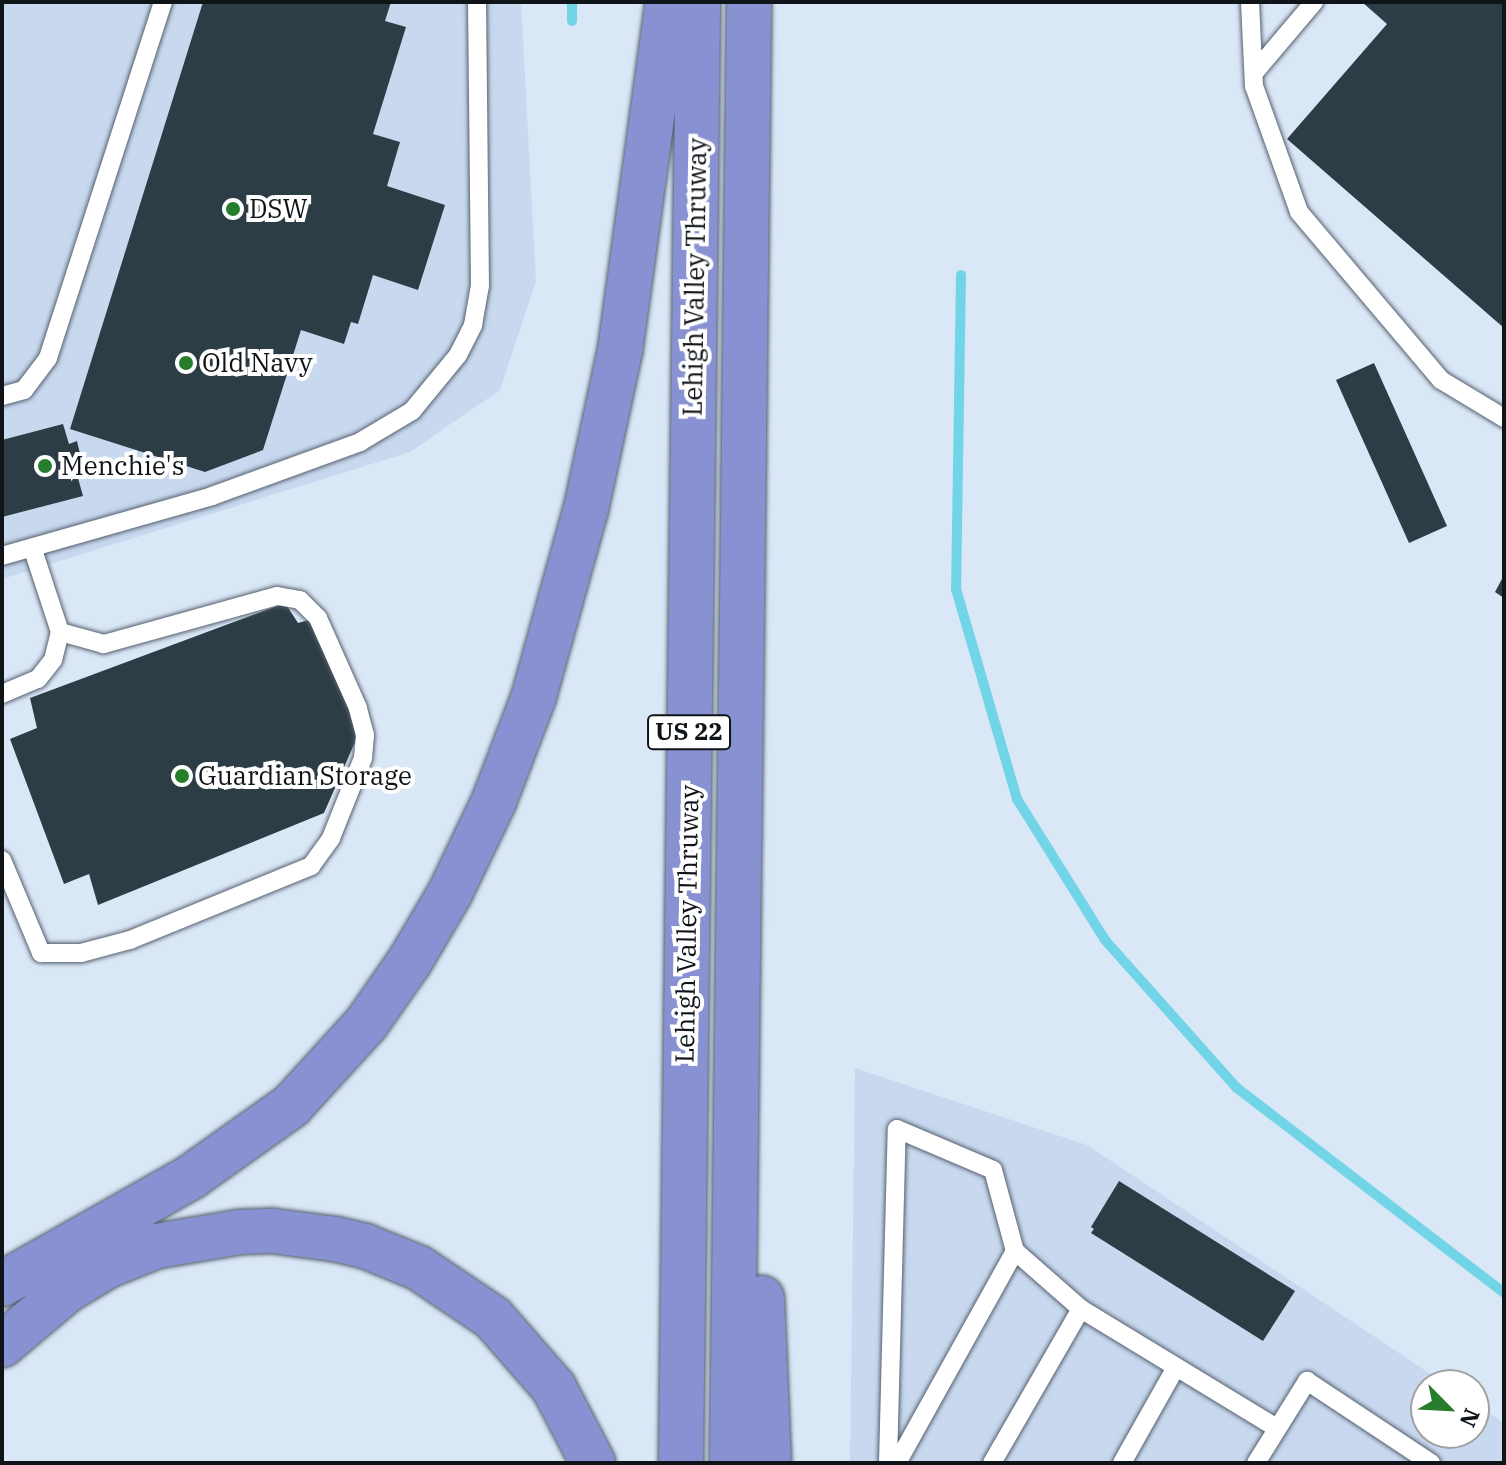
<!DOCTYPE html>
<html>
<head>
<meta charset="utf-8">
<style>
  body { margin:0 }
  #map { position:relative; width:1506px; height:1465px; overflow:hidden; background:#dae7f7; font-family:"IBM Plex Serif",serif }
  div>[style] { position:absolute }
  .built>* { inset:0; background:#c8d9ef }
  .stream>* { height:10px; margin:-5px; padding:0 5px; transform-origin:5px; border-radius:5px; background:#72d5e7 }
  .building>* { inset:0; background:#2d3d46 }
  .roads { filter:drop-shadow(0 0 2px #56606e) drop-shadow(0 0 2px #56606e) }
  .service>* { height:18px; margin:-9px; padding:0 9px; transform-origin:9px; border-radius:9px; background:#fff }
  .motorway>* { height:44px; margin:-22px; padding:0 22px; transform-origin:22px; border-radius:22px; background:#8892d2 }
  .dots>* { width:22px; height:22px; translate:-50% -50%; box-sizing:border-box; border:4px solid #fff; border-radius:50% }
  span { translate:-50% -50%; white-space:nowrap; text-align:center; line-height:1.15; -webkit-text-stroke:8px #fff; paint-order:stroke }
  .shield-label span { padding:2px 6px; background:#fff; border:2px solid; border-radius:6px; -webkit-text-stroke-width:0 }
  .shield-label { font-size:24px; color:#0f1419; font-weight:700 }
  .poi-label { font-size:26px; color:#0f1419 }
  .left { translate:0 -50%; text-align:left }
  .street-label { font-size:26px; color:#0f1419 }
  .frame { position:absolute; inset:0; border:4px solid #0f1419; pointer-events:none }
  .north { position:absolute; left:1410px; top:1369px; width:80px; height:80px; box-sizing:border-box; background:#fff; border:2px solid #9fa1a3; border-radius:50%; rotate:114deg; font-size:22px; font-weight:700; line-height:32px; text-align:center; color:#0f1419 }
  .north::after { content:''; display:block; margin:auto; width:28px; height:36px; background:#267d2b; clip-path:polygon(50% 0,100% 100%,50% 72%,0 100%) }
</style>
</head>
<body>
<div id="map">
  <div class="built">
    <div style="clip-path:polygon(2px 2px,521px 2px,536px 281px,500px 390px,410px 452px,2px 579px)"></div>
    <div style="clip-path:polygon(855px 1068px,1087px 1145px,1447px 1385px,1426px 1385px,1426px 1433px,1474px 1433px,1474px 1403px,1504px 1423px,1504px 1463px,850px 1463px)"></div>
  </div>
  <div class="stream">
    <div style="left:572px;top:2px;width:19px;rotate:90deg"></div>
    <div style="left:961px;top:275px;width:314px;rotate:90.9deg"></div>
    <div style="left:956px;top:589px;width:219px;rotate:73.8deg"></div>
    <div style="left:1017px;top:799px;width:166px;rotate:58deg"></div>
    <div style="left:1105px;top:940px;width:198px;rotate:48.3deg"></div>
    <div style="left:1237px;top:1088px;width:337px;rotate:37.5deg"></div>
  </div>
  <div class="building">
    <div style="clip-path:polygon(203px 2px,391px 2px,385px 21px,406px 27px,373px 134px,400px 142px,387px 186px,445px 205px,418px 290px,373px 275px,358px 324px,351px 322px,344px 344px,301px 330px,263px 450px,205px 472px,70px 429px)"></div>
    <div style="clip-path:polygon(1362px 2px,1504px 2px,1504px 328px,1287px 139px,1387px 24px)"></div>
    <div style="clip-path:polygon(1374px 363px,1447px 526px,1409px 543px,1336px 380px)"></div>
    <div style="clip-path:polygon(63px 424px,69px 444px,77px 441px,81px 458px,73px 460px,83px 496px,2px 517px,2px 440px)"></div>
    <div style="clip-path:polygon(1504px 575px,1504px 598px,1495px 592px)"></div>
    <div style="clip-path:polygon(285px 603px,298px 623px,313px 619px,359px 733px,324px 813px,98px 905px,89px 874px,64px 884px,10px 739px,37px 728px,30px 698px)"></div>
    <div style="clip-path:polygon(1119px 1181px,1295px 1291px,1263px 1341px,1091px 1233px,1094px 1229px,1091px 1227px)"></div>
  </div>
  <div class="roads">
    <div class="service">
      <div style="left:1250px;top:2px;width:84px;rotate:87.3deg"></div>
      <div style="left:1254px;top:86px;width:134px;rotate:70.3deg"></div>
      <div style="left:1299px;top:212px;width:220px;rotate:49.8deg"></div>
      <div style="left:1441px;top:380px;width:74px;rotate:31.1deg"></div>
      <div style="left:1254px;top:73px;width:93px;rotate:-49.8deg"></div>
      <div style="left:2px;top:396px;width:23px;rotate:-15deg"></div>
      <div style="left:24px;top:390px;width:40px;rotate:-53deg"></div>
      <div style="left:48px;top:358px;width:374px;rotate:-72.1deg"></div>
      <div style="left:2px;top:556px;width:218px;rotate:-15.9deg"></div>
      <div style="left:212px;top:496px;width:158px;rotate:-20deg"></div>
      <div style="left:360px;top:442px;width:61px;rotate:-30.8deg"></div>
      <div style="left:412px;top:411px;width:72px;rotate:-50.6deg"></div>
      <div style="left:458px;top:355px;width:34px;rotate:-63deg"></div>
      <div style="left:473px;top:325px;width:40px;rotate:-80deg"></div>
      <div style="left:480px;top:286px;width:284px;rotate:-90.6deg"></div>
      <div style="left:2px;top:694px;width:39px;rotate:-23deg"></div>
      <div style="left:38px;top:679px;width:24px;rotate:-52deg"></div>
      <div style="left:53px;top:660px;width:29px;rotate:-76deg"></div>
      <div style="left:60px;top:632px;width:89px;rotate:-108.2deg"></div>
      <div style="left:2px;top:860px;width:101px;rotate:67.2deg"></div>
      <div style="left:41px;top:953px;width:40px"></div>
      <div style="left:81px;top:953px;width:51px;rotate:-14.9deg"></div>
      <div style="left:130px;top:940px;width:196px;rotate:-22.2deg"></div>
      <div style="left:311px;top:866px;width:34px;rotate:-54deg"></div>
      <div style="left:331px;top:838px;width:86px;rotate:-68.2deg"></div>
      <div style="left:363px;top:758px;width:23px;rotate:-85deg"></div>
      <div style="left:365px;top:735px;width:28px;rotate:-105deg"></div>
      <div style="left:358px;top:708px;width:98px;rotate:-114deg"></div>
      <div style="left:318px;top:618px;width:25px;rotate:-135deg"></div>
      <div style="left:300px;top:600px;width:23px;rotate:-170deg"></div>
      <div style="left:277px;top:596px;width:180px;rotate:164.5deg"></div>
      <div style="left:104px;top:644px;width:46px;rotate:-164.7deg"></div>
      <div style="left:888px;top:1463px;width:334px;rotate:-88.5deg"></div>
      <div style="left:897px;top:1129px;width:104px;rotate:23.1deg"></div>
      <div style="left:993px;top:1170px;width:84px;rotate:74.8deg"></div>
      <div style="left:1015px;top:1251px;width:88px;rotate:41.3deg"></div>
      <div style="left:897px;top:1463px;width:243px;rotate:-60.9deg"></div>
      <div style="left:992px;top:1463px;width:178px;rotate:-60deg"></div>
      <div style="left:1081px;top:1309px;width:229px;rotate:31.3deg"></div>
      <div style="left:1122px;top:1463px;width:110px;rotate:-60.6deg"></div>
      <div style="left:1256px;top:1463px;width:97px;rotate:-58.1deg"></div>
      <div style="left:1307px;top:1381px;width:149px;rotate:33.5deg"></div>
    </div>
    <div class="motorway">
      <div style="left:2px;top:1284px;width:217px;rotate:-29.5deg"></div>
      <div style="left:191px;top:1177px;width:123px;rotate:-35.4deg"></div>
      <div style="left:291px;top:1106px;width:111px;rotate:-47.6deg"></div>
      <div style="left:366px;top:1024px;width:77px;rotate:-55.1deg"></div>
      <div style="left:410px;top:961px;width:79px;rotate:-59.5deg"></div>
      <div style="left:450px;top:893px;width:102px;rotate:-64.4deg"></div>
      <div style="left:494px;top:801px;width:112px;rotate:-69.1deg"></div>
      <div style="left:534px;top:696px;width:194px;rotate:-74.5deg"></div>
      <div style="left:586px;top:509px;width:162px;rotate:-77.9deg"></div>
      <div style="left:620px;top:351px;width:352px;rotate:-82.2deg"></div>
      <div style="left:762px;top:1298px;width:165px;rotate:87.6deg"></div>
      <div style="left:2px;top:1345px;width:85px;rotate:-40.2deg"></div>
      <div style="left:67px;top:1290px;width:49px;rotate:-30.8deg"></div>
      <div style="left:109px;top:1265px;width:52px;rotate:-21.6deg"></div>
      <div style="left:157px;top:1246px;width:84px;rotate:-9.6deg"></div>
      <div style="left:240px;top:1232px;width:33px;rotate:-2deg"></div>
      <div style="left:273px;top:1231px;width:63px;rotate:7.4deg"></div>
      <div style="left:335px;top:1239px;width:31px;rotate:13deg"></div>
      <div style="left:365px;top:1246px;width:58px;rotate:22.2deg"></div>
      <div style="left:419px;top:1268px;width:89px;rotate:34deg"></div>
      <div style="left:493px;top:1318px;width:93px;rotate:48.9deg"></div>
      <div style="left:554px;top:1388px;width:85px;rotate:62.5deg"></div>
      <div style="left:681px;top:1463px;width:1461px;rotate:-89.33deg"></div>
      <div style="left:732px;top:1463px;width:1461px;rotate:-89.33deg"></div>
    </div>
  </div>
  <div class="dots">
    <div style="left:233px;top:209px;background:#267d2b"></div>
    <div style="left:186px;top:363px;background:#267d2b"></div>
    <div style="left:45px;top:466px;background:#267d2b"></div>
    <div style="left:182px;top:776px;background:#267d2b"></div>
  </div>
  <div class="shield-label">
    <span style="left:689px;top:732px">US 22</span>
  </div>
  <div class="poi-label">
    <span class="left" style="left:249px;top:209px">DSW</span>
    <span class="left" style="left:202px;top:363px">Old Navy</span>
    <span class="left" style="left:61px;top:466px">Menchie's</span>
    <span class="left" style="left:198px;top:776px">Guardian Storage</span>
  </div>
  <div class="street-label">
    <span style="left:695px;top:277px;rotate:-89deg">Lehigh Valley Thruway</span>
    <span style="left:687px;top:924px;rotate:-89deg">Lehigh Valley Thruway</span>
  </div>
  <div class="frame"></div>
  <div class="north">N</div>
</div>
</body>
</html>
